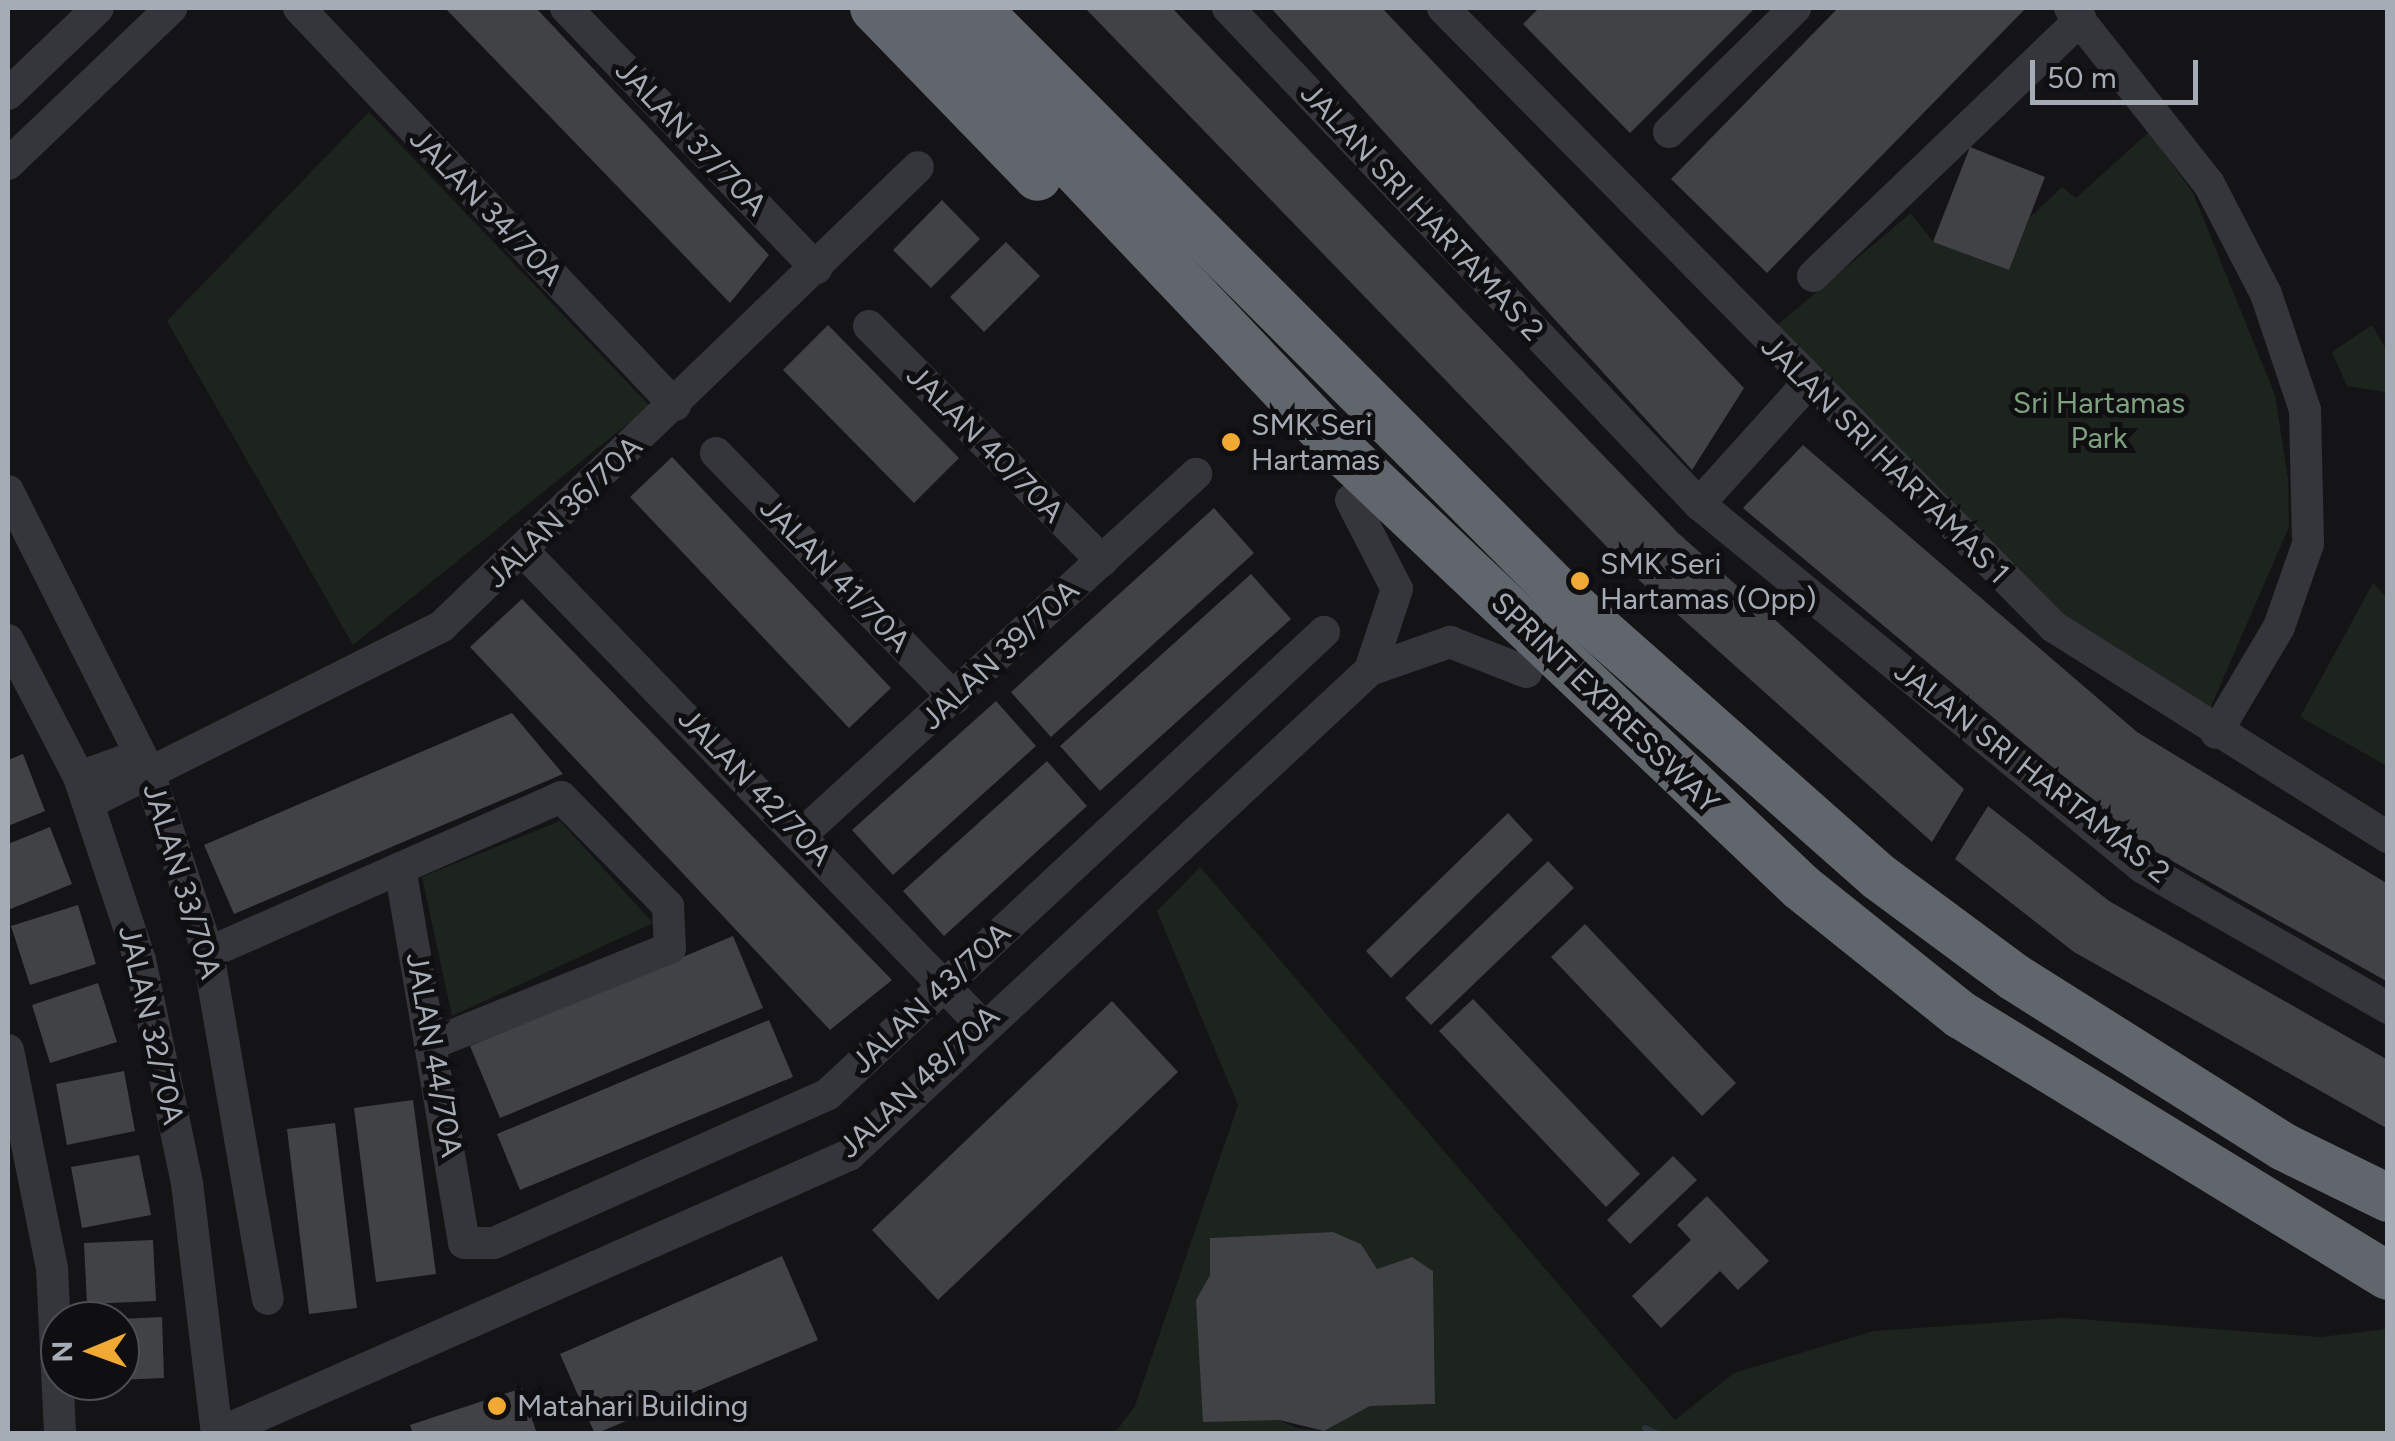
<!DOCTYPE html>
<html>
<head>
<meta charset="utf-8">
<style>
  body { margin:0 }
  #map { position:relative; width:2395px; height:1441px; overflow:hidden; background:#141416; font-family:Figtree,sans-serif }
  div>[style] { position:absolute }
  .green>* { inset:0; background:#1c241d }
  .stream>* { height:6px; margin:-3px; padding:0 3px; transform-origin:3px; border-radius:3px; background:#2b343a }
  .building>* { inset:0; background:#404246 }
  .minor>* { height:32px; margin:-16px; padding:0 16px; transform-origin:16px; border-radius:16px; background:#35363b }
  .highway>* { height:48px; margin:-24px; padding:0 24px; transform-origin:24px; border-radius:24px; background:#61656c }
  .dots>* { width:28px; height:28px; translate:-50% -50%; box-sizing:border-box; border:5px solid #0f0f11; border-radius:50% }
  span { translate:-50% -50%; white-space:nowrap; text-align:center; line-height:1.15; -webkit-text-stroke:10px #0f0f11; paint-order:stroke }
  .street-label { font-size:30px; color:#a6acb6 }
  .park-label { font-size:30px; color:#7da17e }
  .poi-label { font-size:30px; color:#a6acb6 }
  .left { translate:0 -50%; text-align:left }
  .frame { position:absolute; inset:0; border:10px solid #a6acb6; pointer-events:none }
  .north { position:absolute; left:40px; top:1301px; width:100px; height:100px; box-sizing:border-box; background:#0f0f11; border:2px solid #4b4e53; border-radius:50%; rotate:269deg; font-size:28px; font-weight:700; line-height:40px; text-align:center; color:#a6acb6 }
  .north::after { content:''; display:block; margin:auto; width:35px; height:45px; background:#f0a933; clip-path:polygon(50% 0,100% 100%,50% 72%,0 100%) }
  .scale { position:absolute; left:2030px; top:60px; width:168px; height:45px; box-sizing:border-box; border:5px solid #a6acb6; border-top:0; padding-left:12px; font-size:30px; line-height:35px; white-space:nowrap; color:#a6acb6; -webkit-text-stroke:8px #0f0f11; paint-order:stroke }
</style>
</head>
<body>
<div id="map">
  <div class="green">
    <div style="clip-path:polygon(369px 112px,650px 406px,353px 645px,167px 321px)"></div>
    <div style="clip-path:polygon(2149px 132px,2193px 193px,2275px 395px,2288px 479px,2289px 527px,2205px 720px,2055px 623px,1768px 333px,1911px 213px,1933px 242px,2009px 270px,2030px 217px,2062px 187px,2076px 198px)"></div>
    <div style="clip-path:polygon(2372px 325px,2387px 351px,2385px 392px,2347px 386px,2332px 352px)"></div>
    <div style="clip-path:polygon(2373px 583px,2387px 598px,2387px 766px,2300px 717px)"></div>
    <div style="clip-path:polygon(560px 821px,653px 923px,452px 1016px,422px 877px)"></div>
    <div style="clip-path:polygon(evenodd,1200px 867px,1675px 1420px,1734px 1373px,1874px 1331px,2064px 1318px,2321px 1337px,2386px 1329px,2387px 1433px,1114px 1434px,1135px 1406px,1238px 1105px,1157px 911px,1200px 867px,1333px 1232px,1361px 1244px,1377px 1269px,1412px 1257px,1433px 1271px,1435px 1404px,1370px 1406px,1324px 1431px,1297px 1428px,1279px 1420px,1196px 1300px,1210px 1275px,1210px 1238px,1333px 1232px)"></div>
  </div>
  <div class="stream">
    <div style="left:1645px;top:1428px;width:14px;rotate:25deg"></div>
  </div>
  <div class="building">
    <div style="clip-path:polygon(445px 8px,536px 8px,769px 255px,730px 303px)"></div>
    <div style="clip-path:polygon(1085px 8px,1172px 8px,1678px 533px,1964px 789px,1932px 842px,1639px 580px)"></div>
    <div style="clip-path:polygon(1271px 8px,1382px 8px,1744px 388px,1692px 470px)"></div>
    <div style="clip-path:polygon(1539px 8px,1755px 8px,1630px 133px,1523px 24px)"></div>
    <div style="clip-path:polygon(1838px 8px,2026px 8px,1767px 273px,1671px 179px)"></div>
    <div style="clip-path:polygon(1970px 147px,2045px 177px,2009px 270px,1933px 242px)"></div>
    <div style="clip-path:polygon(942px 200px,980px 239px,931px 288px,893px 250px)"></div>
    <div style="clip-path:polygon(1006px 242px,1040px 276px,984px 332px,950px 297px)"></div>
    <div style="clip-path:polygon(828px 325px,959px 458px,914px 503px,783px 370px)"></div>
    <div style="clip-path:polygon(1803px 445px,2137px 732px,2388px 884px,2388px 982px,2149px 848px,1743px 508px)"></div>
    <div style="clip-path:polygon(672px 457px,891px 688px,849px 728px,630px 497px)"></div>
    <div style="clip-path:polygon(1214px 508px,1254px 553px,1051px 737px,1011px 692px)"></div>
    <div style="clip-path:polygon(1251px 574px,1291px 619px,1100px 791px,1060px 746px)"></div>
    <div style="clip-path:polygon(522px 599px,892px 980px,830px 1030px,470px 647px)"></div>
    <div style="clip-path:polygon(996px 701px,1036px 746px,893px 875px,852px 830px)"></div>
    <div style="clip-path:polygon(512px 713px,563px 774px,234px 914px,204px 845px)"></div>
    <div style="clip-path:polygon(23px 754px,45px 811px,8px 826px,8px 760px)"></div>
    <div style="clip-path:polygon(1047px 761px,1087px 806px,944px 936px,903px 891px)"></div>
    <div style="clip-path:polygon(1988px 806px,2109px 901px,2388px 1060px,2388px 1129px,2074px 952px,1955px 859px)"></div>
    <div style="clip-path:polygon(1508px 813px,1533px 840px,1391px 978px,1366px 951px)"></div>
    <div style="clip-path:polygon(50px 827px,72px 884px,8px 910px,8px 844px)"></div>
    <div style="clip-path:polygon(1548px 861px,1574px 888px,1431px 1025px,1405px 998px)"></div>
    <div style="clip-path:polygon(78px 905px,96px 964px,30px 985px,11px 926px)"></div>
    <div style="clip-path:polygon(1585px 924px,1736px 1083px,1702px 1116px,1551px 957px)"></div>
    <div style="clip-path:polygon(733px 936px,763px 1008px,500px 1118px,470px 1046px)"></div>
    <div style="clip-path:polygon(98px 983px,117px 1042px,50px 1063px,32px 1005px)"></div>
    <div style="clip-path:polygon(1473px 999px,1640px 1174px,1606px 1207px,1439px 1031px)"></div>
    <div style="clip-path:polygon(1112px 1001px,1178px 1072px,938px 1300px,872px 1230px)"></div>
    <div style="clip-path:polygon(769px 1020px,793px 1077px,520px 1190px,497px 1134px)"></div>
    <div style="clip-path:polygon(124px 1071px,135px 1131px,67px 1145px,56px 1084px)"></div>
    <div style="clip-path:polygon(413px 1100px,436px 1274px,376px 1282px,354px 1108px)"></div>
    <div style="clip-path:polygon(335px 1123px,357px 1308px,309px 1314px,287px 1129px)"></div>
    <div style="clip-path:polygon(139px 1155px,151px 1215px,82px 1228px,71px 1167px)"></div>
    <div style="clip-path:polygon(1673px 1156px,1697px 1180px,1630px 1244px,1607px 1220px)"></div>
    <div style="clip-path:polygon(1707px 1196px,1769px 1261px,1738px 1290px,1720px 1271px,1661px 1328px,1632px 1296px,1691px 1240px,1677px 1225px)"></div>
    <div style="clip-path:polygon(1333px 1232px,1361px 1244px,1377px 1269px,1412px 1257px,1433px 1271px,1435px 1404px,1370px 1406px,1324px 1431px,1279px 1420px,1203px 1422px,1196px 1300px,1210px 1275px,1210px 1238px)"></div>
    <div style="clip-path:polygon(153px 1240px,156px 1301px,87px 1304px,84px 1243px)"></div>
    <div style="clip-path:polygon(782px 1256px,818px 1340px,595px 1434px,560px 1354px)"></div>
    <div style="clip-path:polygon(162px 1317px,164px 1378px,120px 1380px,120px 1319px)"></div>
    <div style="clip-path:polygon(522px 1388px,537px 1434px,413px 1434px,410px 1425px)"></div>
  </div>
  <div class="minor">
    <div style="left:299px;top:8px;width:547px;rotate:46.56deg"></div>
    <div style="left:566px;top:8px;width:361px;rotate:46.1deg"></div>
    <div style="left:1228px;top:8px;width:684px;rotate:46.48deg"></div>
    <div style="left:1699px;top:504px;width:573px;rotate:39.33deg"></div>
    <div style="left:2142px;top:867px;width:284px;rotate:29.8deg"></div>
    <div style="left:1443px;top:8px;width:870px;rotate:45.37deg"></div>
    <div style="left:2054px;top:627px;width:395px;rotate:32.2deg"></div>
    <div style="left:2070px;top:8px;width:224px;rotate:51.7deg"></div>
    <div style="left:2209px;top:184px;width:124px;rotate:62.6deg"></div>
    <div style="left:2266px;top:294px;width:122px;rotate:71.4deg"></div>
    <div style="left:2305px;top:410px;width:134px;rotate:88.7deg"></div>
    <div style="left:2308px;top:544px;width:88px;rotate:109.3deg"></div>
    <div style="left:2279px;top:627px;width:123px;rotate:120.7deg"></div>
    <div style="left:8px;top:94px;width:124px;rotate:-43.7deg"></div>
    <div style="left:1669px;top:132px;width:177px;rotate:-44.5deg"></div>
    <div style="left:8px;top:164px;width:226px;rotate:-43.7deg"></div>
    <div style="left:1813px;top:276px;width:371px;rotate:-43.8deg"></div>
    <div style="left:869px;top:326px;width:331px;rotate:45.2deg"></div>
    <div style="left:716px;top:453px;width:342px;rotate:45.8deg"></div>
    <div style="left:8px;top:491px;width:309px;rotate:63.3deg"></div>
    <div style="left:147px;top:767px;width:196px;rotate:71.8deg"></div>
    <div style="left:208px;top:953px;width:351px;rotate:80.2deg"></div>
    <div style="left:1351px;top:500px;width:100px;rotate:62.7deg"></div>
    <div style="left:1397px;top:589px;width:85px;rotate:108.4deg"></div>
    <div style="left:1699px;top:504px;width:161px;rotate:-48deg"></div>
    <div style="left:525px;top:553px;width:657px;rotate:45.93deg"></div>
    <div style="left:8px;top:640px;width:154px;rotate:62.6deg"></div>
    <div style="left:79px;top:777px;width:193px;rotate:71.6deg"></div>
    <div style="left:140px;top:960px;width:228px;rotate:78.1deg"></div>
    <div style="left:187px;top:1183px;width:253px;rotate:83.2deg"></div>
    <div style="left:217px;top:1434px;width:691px;rotate:-23.82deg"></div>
    <div style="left:849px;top:1155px;width:712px;rotate:-42.95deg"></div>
    <div style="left:1370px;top:670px;width:85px;rotate:-19.3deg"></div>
    <div style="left:1450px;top:642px;width:82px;rotate:21.5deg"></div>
    <div style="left:79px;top:777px;width:45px;rotate:-19.7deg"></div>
    <div style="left:121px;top:762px;width:26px;rotate:11deg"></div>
    <div style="left:89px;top:803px;width:395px;rotate:-26.6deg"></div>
    <div style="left:442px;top:626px;width:661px;rotate:-43.96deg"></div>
    <div style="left:802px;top:834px;width:534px;rotate:-42.42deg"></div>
    <div style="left:400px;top:868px;width:380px;rotate:80.3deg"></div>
    <div style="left:464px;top:1243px;width:30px"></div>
    <div style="left:494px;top:1243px;width:366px;rotate:-24deg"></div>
    <div style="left:828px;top:1094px;width:678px;rotate:-42.97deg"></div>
    <div style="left:208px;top:953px;width:386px;rotate:-23.8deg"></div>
    <div style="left:561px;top:797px;width:153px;rotate:45.5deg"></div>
    <div style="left:668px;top:906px;width:42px;rotate:87.3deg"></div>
    <div style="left:670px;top:948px;width:252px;rotate:158.1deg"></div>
    <div style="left:8px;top:1050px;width:223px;rotate:78.6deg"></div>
    <div style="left:52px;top:1269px;width:165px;rotate:87.2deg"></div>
  </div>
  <div class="highway">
    <div style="left:874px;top:8px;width:235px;rotate:45.9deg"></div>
    <div style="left:922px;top:8px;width:618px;rotate:46.51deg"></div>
    <div style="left:1347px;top:456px;width:626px;rotate:43.51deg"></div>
    <div style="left:1801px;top:887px;width:205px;rotate:38.7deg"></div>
    <div style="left:1961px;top:1015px;width:500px;rotate:31.43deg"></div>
    <div style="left:976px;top:8px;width:849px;rotate:45.05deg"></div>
    <div style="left:1576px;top:609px;width:405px;rotate:41.5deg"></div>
    <div style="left:1879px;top:877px;width:168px;rotate:36.5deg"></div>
    <div style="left:2014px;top:977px;width:319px;rotate:32.2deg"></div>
    <div style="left:2284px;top:1147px;width:116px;rotate:26.1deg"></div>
  </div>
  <div class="dots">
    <div style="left:1231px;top:442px;background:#f0a933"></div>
    <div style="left:1580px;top:581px;background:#f0a933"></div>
    <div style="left:497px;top:1406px;background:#f0a933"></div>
  </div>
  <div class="street-label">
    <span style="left:691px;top:138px;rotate:46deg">JALAN 37/70A</span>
    <span style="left:486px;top:207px;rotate:46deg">JALAN 34/70A</span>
    <span style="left:1422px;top:212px;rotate:47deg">JALAN SRI HARTAMAS 2</span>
    <span style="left:985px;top:444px;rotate:45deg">JALAN 40/70A</span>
    <span style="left:1885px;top:460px;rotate:45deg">JALAN SRI HARTAMAS 1</span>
    <span style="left:564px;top:512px;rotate:-44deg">JALAN 36/70A</span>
    <span style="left:835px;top:575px;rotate:46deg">JALAN 41/70A</span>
    <span style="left:1000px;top:655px;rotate:-43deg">JALAN 39/70A</span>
    <span style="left:1605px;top:703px;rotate:44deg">SPRINT EXPRESSWAY</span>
    <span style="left:2032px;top:772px;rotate:38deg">JALAN SRI HARTAMAS 2</span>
    <span style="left:755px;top:787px;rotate:46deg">JALAN 42/70A</span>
    <span style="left:182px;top:881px;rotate:73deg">JALAN 33/70A</span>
    <span style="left:931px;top:998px;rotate:-43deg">JALAN 43/70A</span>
    <span style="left:151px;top:1025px;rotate:77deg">JALAN 32/70A</span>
    <span style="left:434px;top:1055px;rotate:80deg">JALAN 44/70A</span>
    <span style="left:919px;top:1082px;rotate:-43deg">JALAN 48/70A</span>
  </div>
  <div class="park-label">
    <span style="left:2099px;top:420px">Sri Hartamas<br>Park</span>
  </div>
  <div class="poi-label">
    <span class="left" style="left:1251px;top:442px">SMK Seri<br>Hartamas</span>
    <span class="left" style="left:1600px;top:581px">SMK Seri<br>Hartamas (Opp)</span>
    <span class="left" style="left:517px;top:1406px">Matahari Building</span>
  </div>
  <div class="frame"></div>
  <div class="north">N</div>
  <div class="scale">50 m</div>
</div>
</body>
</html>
